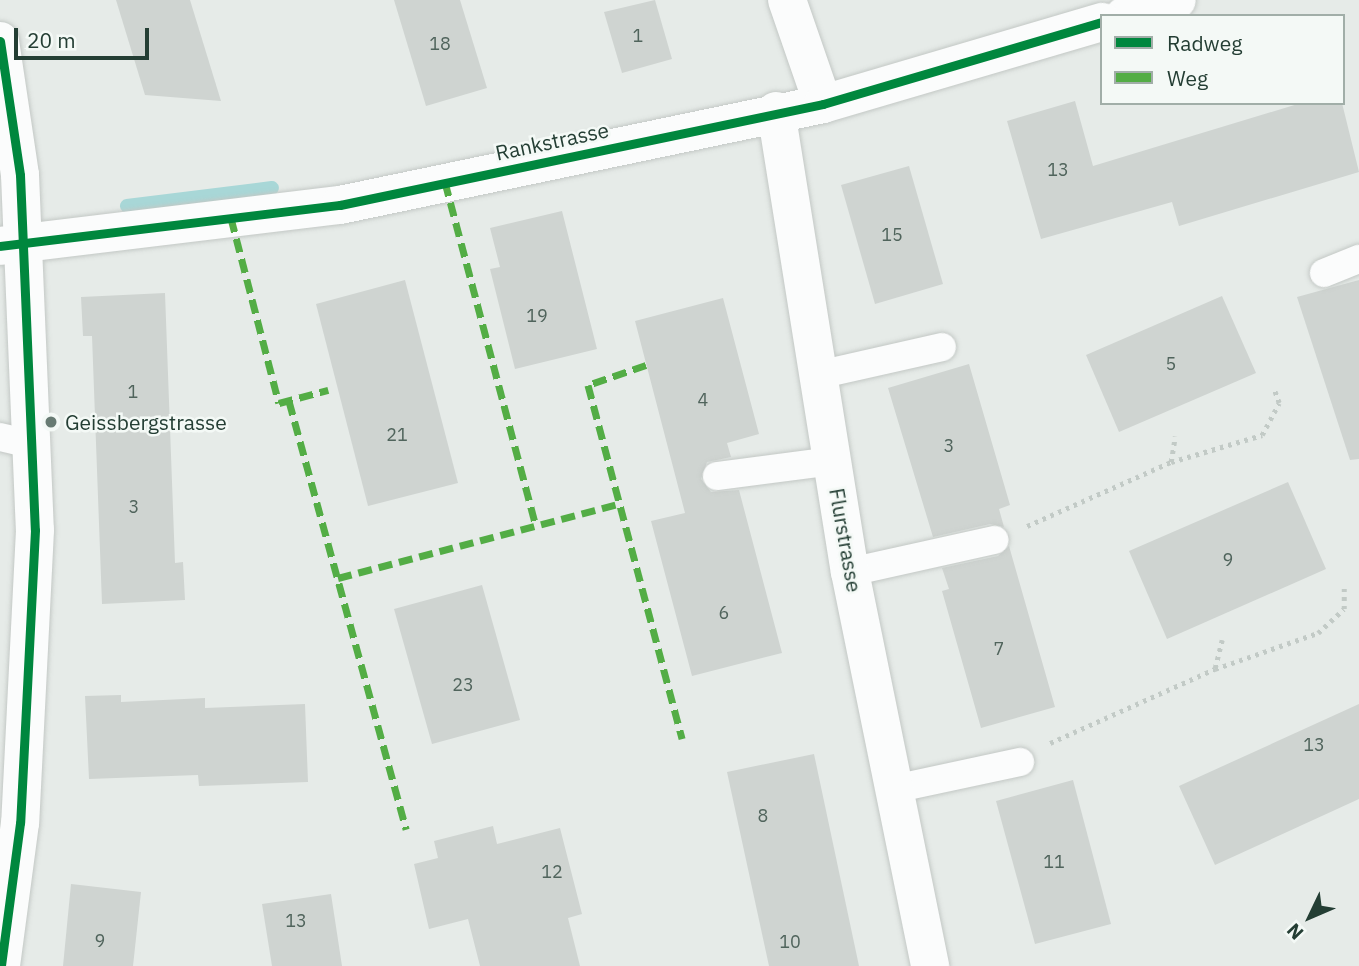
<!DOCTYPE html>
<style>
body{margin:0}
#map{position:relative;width:1359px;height:966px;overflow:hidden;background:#e6ebe8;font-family:"IBM Plex Sans",sans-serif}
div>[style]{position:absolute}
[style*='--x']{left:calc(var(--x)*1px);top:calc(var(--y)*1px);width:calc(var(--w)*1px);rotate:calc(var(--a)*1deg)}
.stream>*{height:14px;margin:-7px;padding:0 7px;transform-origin:7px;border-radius:7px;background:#a8d7d7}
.building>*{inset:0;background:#cfd4d1}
.path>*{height:4.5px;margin-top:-2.25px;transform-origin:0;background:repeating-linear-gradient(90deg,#c2cac6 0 3.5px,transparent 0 8.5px)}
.roads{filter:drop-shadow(0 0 2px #c3c8c5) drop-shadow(0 0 2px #c3c8c5)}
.lane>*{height:28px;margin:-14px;padding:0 14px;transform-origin:14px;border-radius:14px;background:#fbfcfc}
.street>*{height:38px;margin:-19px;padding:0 19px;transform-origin:19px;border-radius:19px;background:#fbfcfc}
.quiet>*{height:7px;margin-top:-3.5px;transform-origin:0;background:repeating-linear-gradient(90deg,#53ad45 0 14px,transparent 0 21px)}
.cycleway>*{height:9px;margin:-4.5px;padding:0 4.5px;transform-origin:4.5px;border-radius:4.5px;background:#00873e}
.dots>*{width:19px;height:19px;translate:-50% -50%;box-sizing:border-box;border:4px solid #f4f9f6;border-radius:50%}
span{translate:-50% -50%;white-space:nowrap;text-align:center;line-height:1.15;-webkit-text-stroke:5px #f4f9f6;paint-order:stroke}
.number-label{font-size:18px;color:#50645c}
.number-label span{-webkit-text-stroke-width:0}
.street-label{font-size:21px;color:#243e34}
.poi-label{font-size:21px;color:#243e34}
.left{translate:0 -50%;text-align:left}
.legend{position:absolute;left:1100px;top:14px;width:245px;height:91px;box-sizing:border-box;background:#f4f9f6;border:2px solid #a1aea8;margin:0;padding:9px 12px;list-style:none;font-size:21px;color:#243e34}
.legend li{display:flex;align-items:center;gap:14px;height:35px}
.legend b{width:35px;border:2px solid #a1aea8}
.north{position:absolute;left:1275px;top:882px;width:70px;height:70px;-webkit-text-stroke:5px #f4f9f6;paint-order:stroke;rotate:226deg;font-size:19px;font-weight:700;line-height:28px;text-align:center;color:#243e34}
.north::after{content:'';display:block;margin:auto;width:24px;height:32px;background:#243e34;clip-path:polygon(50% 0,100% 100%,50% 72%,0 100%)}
.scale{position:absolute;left:14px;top:28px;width:135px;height:32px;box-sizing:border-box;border:4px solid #243e34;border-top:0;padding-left:9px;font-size:21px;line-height:24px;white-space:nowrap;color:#243e34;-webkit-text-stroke:5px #f4f9f6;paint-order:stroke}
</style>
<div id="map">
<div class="stream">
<i style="--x:127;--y:206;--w:146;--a:-7.1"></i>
</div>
<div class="building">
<i style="clip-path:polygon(116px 0,190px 0,221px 101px,145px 95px)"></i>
<i style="clip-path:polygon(394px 0,460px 0,487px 88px,426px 106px)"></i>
<i style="clip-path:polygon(655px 0,672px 59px,622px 73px,604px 12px)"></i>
<i style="clip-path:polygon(1075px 101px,1093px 166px,1301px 103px,1342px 103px,1359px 172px,1179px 226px,1172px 202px,1041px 239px,1007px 121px)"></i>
<i style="clip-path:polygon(909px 166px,943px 284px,875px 304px,841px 185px)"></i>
<i style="clip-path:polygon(562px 211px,597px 349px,515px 369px,490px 269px,500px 267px,490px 228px)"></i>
<i style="clip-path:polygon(405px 280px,458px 483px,368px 506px,316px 304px)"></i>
<i style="clip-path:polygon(1359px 280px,1359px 459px,1350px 460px,1297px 297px)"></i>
<i style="clip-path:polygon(165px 293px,175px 563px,183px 562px,185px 600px,102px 604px,92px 336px,83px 336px,81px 297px)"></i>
<i style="clip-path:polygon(1222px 296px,1256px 373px,1119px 432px,1086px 355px)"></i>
<i style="clip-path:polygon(723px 298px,759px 434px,727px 443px,731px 457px,707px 462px,701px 479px,711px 492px,739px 490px,782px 653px,692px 676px,651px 521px,685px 513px,635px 321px)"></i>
<i style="clip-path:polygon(969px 364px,1010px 505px,999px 509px,1004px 527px,990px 524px,933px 537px,888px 388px)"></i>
<i style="clip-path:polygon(1288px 482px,1326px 569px,1167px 639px,1129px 551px)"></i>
<i style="clip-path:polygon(1009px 546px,1055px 707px,981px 728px,942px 591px,949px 589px,942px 568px,998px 556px)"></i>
<i style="clip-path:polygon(482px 585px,520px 720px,432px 744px,394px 609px)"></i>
<i style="clip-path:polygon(121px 695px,121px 702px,205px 698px,205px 708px,305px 704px,308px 782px,199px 786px,198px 775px,89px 779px,85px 696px)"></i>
<i style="clip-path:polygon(1359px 704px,1359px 799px,1215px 865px,1179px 786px)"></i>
<i style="clip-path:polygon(814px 754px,859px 966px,769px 966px,727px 772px)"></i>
<i style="clip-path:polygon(1073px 780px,1111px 924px,1035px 944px,996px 801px)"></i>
<i style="clip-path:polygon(493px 826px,497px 844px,560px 828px,582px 914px,568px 918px,580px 966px,480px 966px,468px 919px,429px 929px,414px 864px,438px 858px,434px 841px)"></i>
<i style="clip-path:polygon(71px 884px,141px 892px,133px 966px,63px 966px)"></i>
<i style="clip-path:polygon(331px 894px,342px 966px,272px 966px,262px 904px)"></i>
</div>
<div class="path">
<i style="--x:1171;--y:462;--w:26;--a:-81"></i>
<i style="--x:1027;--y:526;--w:158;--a:-24"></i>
<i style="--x:1171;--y:462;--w:95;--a:-16.5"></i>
<i style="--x:1262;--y:435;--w:36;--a:-62"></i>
<i style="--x:1279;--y:403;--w:15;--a:-110"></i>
<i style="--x:1215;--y:668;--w:29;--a:-76"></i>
<i style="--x:1050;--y:743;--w:181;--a:-24.2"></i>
<i style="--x:1215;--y:669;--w:109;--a:-19.3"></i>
<i style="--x:1318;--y:633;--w:35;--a:-43"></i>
<i style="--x:1344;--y:609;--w:23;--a:-90"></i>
</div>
<div class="roads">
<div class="lane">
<i style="--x:1324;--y:273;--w:38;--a:-22"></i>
<i style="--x:818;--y:375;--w:127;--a:-12.7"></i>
<i style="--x:0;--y:437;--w:31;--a:13"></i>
<i style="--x:717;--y:476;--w:116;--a:-7.4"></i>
<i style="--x:850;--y:572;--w:148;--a:-12.5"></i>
<i style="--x:894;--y:789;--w:129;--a:-12.1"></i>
</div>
<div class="street">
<i style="--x:787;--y:0;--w:110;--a:70.9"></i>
<i style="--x:1124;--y:16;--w:55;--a:-16.8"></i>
<i style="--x:0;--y:41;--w:135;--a:81.5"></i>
<i style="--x:20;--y:175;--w:355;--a:87.6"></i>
<i style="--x:35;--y:530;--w:293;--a:92.9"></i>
<i style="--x:20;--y:823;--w:144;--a:97.6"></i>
<i style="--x:776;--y:111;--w:467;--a:80.9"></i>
<i style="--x:850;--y:572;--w:402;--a:78.5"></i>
<i style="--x:0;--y:246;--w:342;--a:-6.9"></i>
<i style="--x:340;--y:205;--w:493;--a:-11.8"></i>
<i style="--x:823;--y:104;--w:291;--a:-16.4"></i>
</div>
</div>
<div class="quiet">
<i style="--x:445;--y:182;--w:356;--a:75.2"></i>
<i style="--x:231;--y:218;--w:191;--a:75.5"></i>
<i style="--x:279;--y:403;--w:51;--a:-14.9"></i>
<i style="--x:646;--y:365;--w:61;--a:161"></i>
<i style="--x:588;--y:385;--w:366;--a:75.1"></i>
<i style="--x:289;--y:401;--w:444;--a:74.7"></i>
<i style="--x:338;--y:578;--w:291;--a:-14.8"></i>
</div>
<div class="cycleway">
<i style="--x:0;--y:41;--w:135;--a:81.5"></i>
<i style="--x:20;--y:175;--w:355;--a:87.6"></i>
<i style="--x:35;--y:530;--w:293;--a:92.9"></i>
<i style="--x:20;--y:823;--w:144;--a:97.6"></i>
<i style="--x:0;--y:246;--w:342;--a:-6.9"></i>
<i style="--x:340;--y:205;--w:493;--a:-11.8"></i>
<i style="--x:823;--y:104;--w:291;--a:-16.4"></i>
</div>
<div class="dots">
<i style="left:51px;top:422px;background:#687b73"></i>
</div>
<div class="number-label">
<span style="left:638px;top:36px">1</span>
<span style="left:440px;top:44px">18</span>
<span style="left:1058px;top:170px">13</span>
<span style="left:892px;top:235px">15</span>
<span style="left:537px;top:316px">19</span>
<span style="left:1171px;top:364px">5</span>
<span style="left:133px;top:392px">1</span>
<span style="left:703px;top:400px">4</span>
<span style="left:397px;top:435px">21</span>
<span style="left:949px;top:446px">3</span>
<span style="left:134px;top:507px">3</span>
<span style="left:1228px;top:560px">9</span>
<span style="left:724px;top:613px">6</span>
<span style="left:999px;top:649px">7</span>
<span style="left:463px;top:685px">23</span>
<span style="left:1314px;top:745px">13</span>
<span style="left:763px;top:816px">8</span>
<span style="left:1054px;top:862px">11</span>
<span style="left:552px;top:872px">12</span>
<span style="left:296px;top:921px">13</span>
<span style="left:100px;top:941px">9</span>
<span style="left:790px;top:942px">10</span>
</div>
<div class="street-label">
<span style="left:552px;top:141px;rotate:-12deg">Rankstrasse</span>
<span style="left:846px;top:540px;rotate:80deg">Flurstrasse</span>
</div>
<div class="poi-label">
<span class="left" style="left:65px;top:422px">Geissbergstrasse</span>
</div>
<ul class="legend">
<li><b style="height:9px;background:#00873e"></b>Radweg</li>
<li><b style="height:9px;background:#53ad45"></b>Weg</li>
</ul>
<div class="north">N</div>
<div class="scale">20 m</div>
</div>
